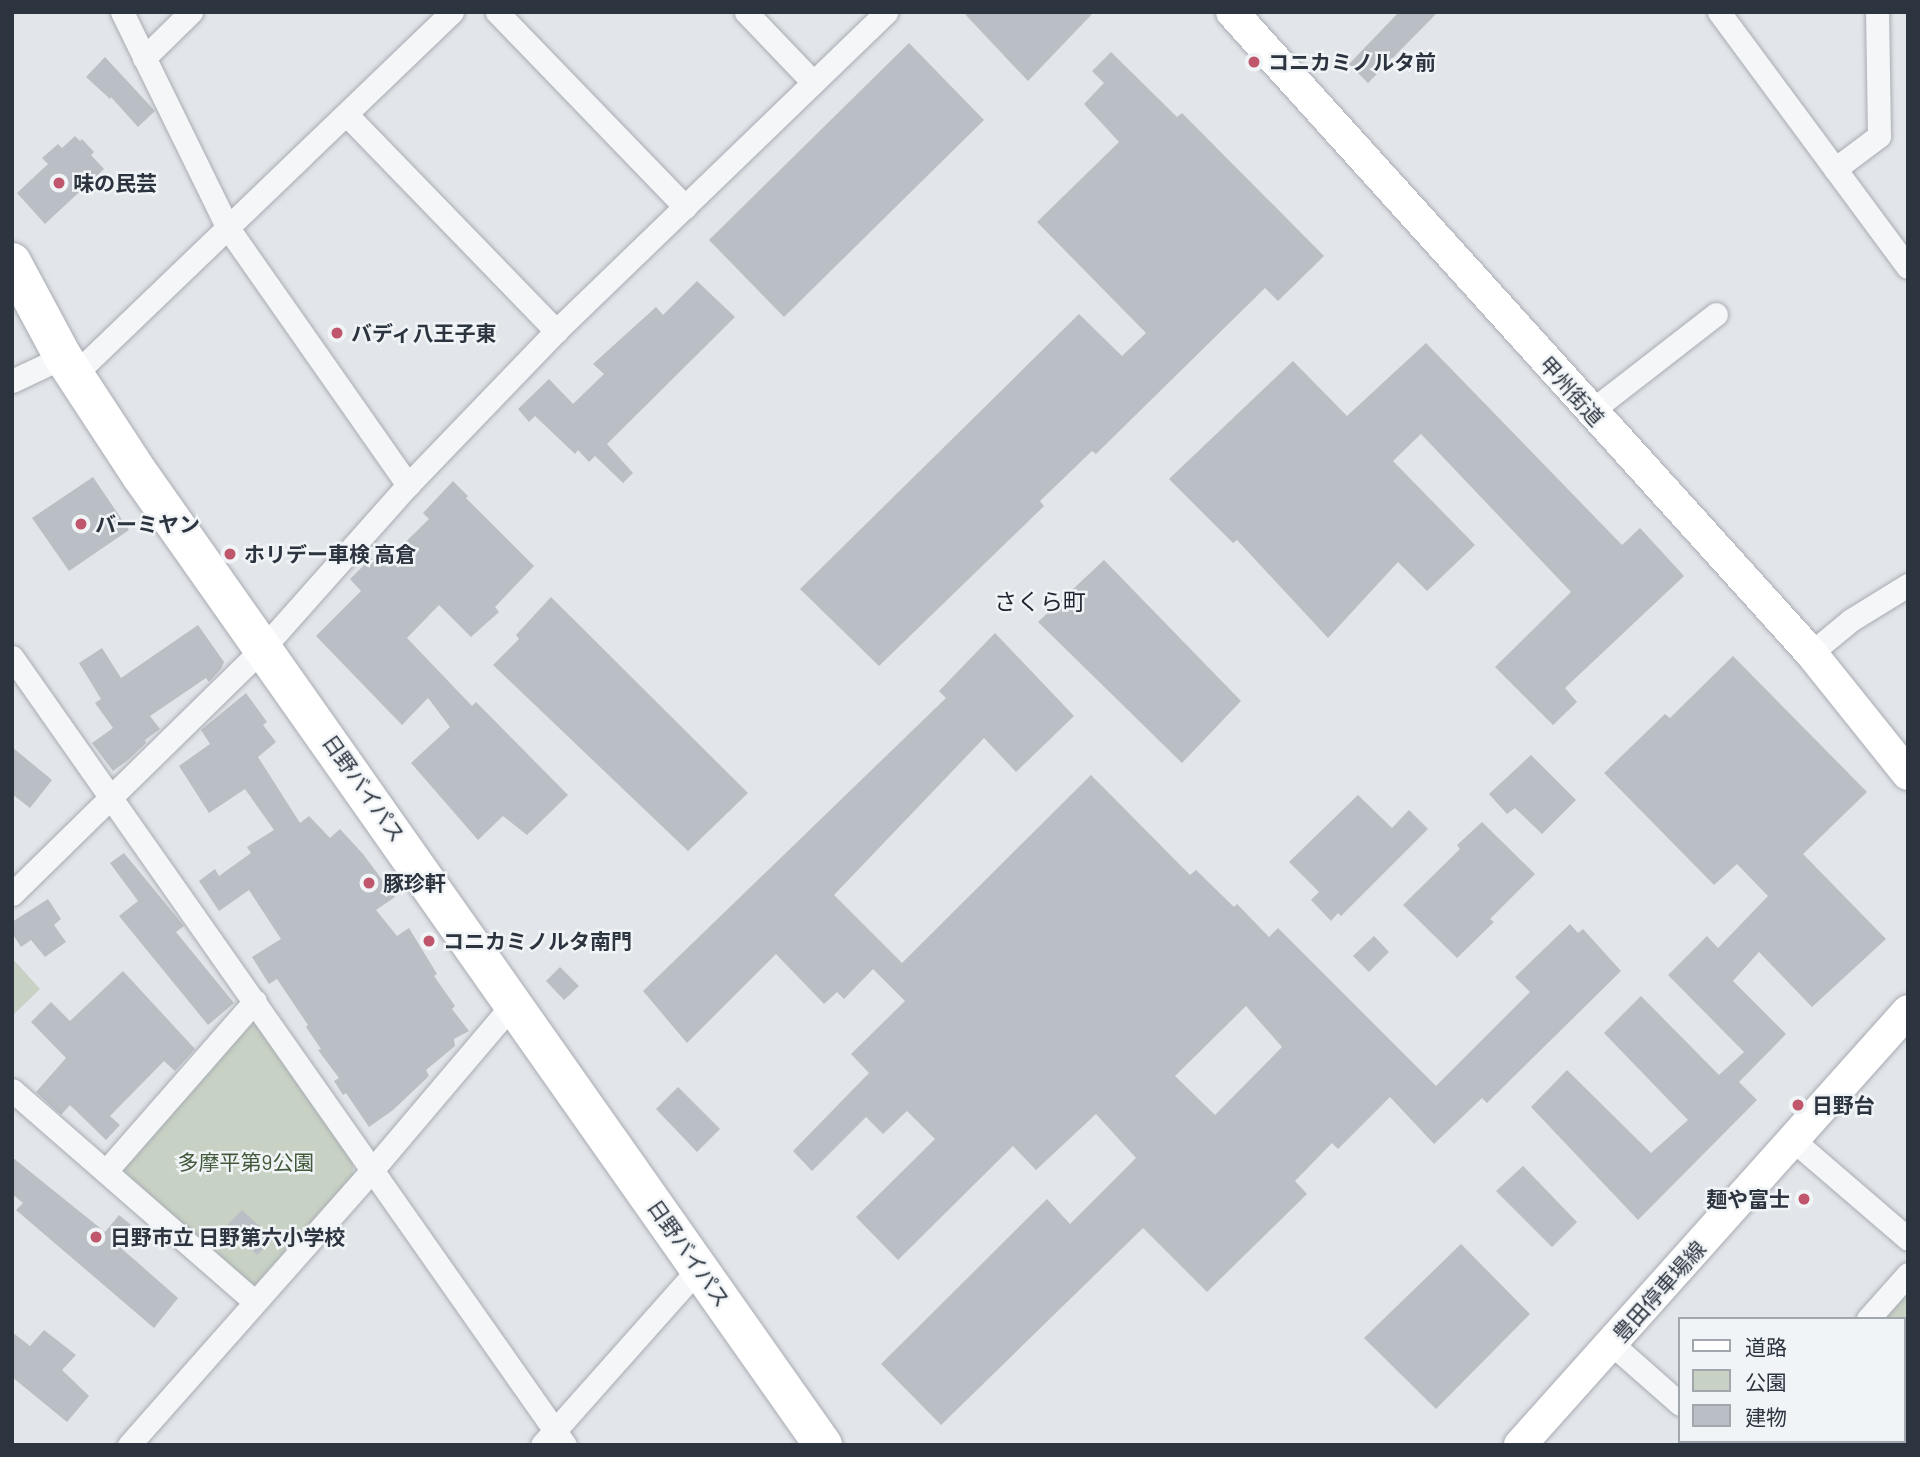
<!DOCTYPE html>
<meta charset="utf-8">
<style>
body{margin:0}
#map{position:relative;width:1920px;height:1457px;overflow:hidden;background:#e2e5e9;font-family:Barlow,"Noto Sans JP",sans-serif}
div>[style]{position:absolute}
[style*='--x']{left:calc(var(--x)*1px);top:calc(var(--y)*1px);width:calc(var(--w)*1px);rotate:calc(var(--a)*1deg)}
.green>*{inset:0;background:#c8d2c4}
.building>*{inset:0;background:#babfc5}
.roads{filter:drop-shadow(0 0 2px #a8acb3) drop-shadow(0 0 2px #a8acb3)}
.street>*{height:23px;margin:-11.5px;padding:0 11.5px;transform-origin:11.5px;border-radius:11.5px;background:#f4f6f8}
.secondary>*{height:32px;margin:-16px;padding:0 16px;transform-origin:16px;border-radius:16px;background:#fff}
.highway>*{height:38px;margin:-19px;padding:0 19px;transform-origin:19px;border-radius:19px;background:#fff}
.dots>*{width:19px;height:19px;translate:-50% -50%;box-sizing:border-box;border:4px solid #f1f4f6;border-radius:50%}
span{translate:-50% -50%;white-space:nowrap;text-align:center;line-height:1.15;-webkit-text-stroke:5px #f1f4f6;paint-order:stroke}
.poi-label{font-size:21px;color:#2c343f;font-weight:700}
.left{translate:0 -50%;text-align:left}
.right{translate:-100% -50%;text-align:right}
.street-label{font-size:21px;color:#2c343f}
.park-label{font-size:21px;color:#42593b}
.neighbourhood-label{font-size:23px;color:#1e2530}
.frame{position:absolute;inset:0;border:14px solid #2c343f;pointer-events:none}
.legend{position:absolute;left:1678px;top:1317px;width:228px;height:126px;box-sizing:border-box;background:#f1f4f6;border:2px solid #a2a7ad;margin:0;padding:9px 12px;list-style:none;font-size:21px;color:#2c343f}
.legend li{display:flex;align-items:center;gap:14px;height:35px}
.legend b{width:35px;border:2px solid #a2a7ad}
</style>
<div id="map">
<div class="green">
<i style="clip-path:polygon(12px 958px,40px 989px,12px 1016px)"></i>
<i style="clip-path:polygon(250px 1025px,259px 1025px,353px 1161px,353px 1175px,255px 1285px,244px 1283px,126px 1179px,123px 1162px)"></i>
<i style="clip-path:polygon(1908px 1274px,1908px 1445px,1754px 1445px,1757px 1441px,1904px 1441px,1904px 1319px,1868px 1319px)"></i>
</div>
<div class="building">
<i style="clip-path:polygon(963px 12px,1094px 12px,1028px 81px)"></i>
<i style="clip-path:polygon(1399px 12px,1438px 12px,1368px 83px,1349px 64px)"></i>
<i style="clip-path:polygon(909px 43px,984px 120px,784px 317px,709px 240px)"></i>
<i style="clip-path:polygon(1111px 52px,1177px 117px,1182px 113px,1324px 256px,1278px 301px,1265px 288px,1096px 454px,1092px 451px,1040px 501px,1044px 506px,879px 666px,800px 589px,1079px 314px,1122px 356px,1146px 333px,1037px 222px,1119px 142px,1084px 104px,1104px 83px,1092px 71px)"></i>
<i style="clip-path:polygon(105px 57px,155px 111px,138px 127px,111px 97px,110px 99px,86px 77px)"></i>
<i style="clip-path:polygon(75px 136px,80px 141px,82px 139px,94px 152px,91px 155px,104px 169px,45px 224px,17px 193px,48px 164px,42px 158px,58px 144px,62px 148px)"></i>
<i style="clip-path:polygon(697px 281px,735px 317px,607px 444px,633px 473px,623px 483px,595px 456px,589px 462px,578px 450px,575px 454px,535px 416px,529px 422px,518px 409px,549px 379px,573px 404px,604px 374px,593px 364px,656px 307px,663px 315px)"></i>
<i style="clip-path:polygon(1426px 343px,1622px 545px,1640px 528px,1684px 576px,1565px 688px,1577px 702px,1553px 725px,1495px 667px,1571px 592px,1421px 434px,1393px 461px,1475px 545px,1427px 591px,1398px 562px,1328px 638px,1237px 540px,1233px 543px,1169px 479px,1293px 361px,1347px 416px)"></i>
<i style="clip-path:polygon(93px 477px,129px 530px,69px 571px,32px 518px)"></i>
<i style="clip-path:polygon(453px 481px,468px 496px,466px 498px,534px 566px,495px 607px,499px 612px,471px 637px,439px 605px,407px 638px,472px 706px,476px 702px,568px 795px,527px 835px,503px 816px,478px 840px,411px 763px,450px 727px,428px 698px,402px 725px,316px 636px,361px 591px,350px 579px,371px 558px,380px 567px,429px 519px,423px 513px)"></i>
<i style="clip-path:polygon(1104px 560px,1241px 701px,1182px 763px,1038px 622px)"></i>
<i style="clip-path:polygon(551px 597px,748px 793px,688px 851px,493px 665px,519px 639px,516px 635px)"></i>
<i style="clip-path:polygon(198px 625px,224px 662px,221px 669px,209px 682px,206px 678px,150px 716px,160px 729px,145px 740px,146px 743px,128px 760px,113px 771px,92px 743px,113px 728px,95px 703px,101px 699px,79px 663px,102px 648px,121px 678px)"></i>
<i style="clip-path:polygon(evenodd,995px 633px,1074px 716px,1016px 772px,984px 738px,834px 895px,902px 963px,1091px 775px,1190px 875px,1196px 870px,1234px 907px,1237px 904px,1269px 937px,1278px 928px,1436px 1086px,1530px 992px,1515px 977px,1570px 924px,1578px 933px,1583px 929px,1621px 971px,1487px 1103px,1482px 1098px,1434px 1144px,1390px 1097px,1338px 1149px,1332px 1143px,1295px 1181px,1307px 1194px,1207px 1292px,1143px 1228px,941px 1425px,881px 1364px,1047px 1199px,1070px 1224px,1136px 1158px,1096px 1114px,1036px 1170px,1013px 1146px,898px 1260px,856px 1217px,935px 1139px,907px 1111px,883px 1134px,866px 1117px,812px 1171px,793px 1151px,869px 1073px,851px 1054px,905px 1001px,873px 969px,844px 999px,837px 992px,824px 1004px,776px 954px,687px 1043px,643px 991px,946px 698px,939px 691px,995px 633px,1246px 1006px,1282px 1047px,1215px 1115px,1175px 1076px,1246px 1006px)"></i>
<i style="clip-path:polygon(1733px 656px,1867px 792px,1803px 854px,1886px 939px,1812px 1007px,1759px 952px,1733px 981px,1786px 1034px,1739px 1082px,1757px 1100px,1638px 1220px,1531px 1107px,1567px 1070px,1651px 1153px,1688px 1120px,1604px 1033px,1641px 996px,1719px 1075px,1744px 1052px,1668px 975px,1707px 936px,1718px 948px,1768px 896px,1737px 864px,1714px 885px,1604px 773px,1665px 714px,1670px 718px)"></i>
<i style="clip-path:polygon(246px 693px,267px 722px,263px 725px,276px 742px,258px 757px,300px 823px,309px 816px,330px 838px,340px 829px,363px 854px,395px 897px,376px 910px,397px 936px,409px 928px,437px 974px,434px 976px,455px 1006px,452px 1009px,469px 1031px,454px 1039px,455px 1046px,426px 1070px,429px 1076px,393px 1110px,369px 1127px,346px 1093px,343px 1095px,334px 1081px,339px 1078px,318px 1050px,321px 1049px,306px 1027px,308px 1025px,277px 979px,269px 984px,252px 957px,281px 939px,249px 890px,219px 911px,199px 881px,215px 869px,219px 876px,251px 853px,247px 847px,274px 830px,245px 789px,209px 813px,179px 766px,210px 744px,201px 730px)"></i>
<i style="clip-path:polygon(12px 747px,52px 780px,30px 808px,12px 794px)"></i>
<i style="clip-path:polygon(1531px 755px,1576px 800px,1542px 834px,1515px 808px,1507px 814px,1489px 794px)"></i>
<i style="clip-path:polygon(1358px 795px,1392px 828px,1409px 810px,1428px 829px,1341px 916px,1338px 913px,1331px 921px,1311px 900px,1319px 892px,1289px 862px)"></i>
<i style="clip-path:polygon(1482px 822px,1535px 874px,1490px 919px,1494px 922px,1457px 958px,1403px 905px,1460px 849px,1457px 845px)"></i>
<i style="clip-path:polygon(124px 853px,184px 926px,176px 932px,234px 1003px,208px 1025px,119px 916px,138px 901px,110px 863px)"></i>
<i style="clip-path:polygon(48px 899px,61px 919px,54px 925px,66px 942px,45px 957px,31px 940px,21px 947px,12px 933px,12px 922px)"></i>
<i style="clip-path:polygon(1374px 936px,1389px 952px,1369px 972px,1353px 956px)"></i>
<i style="clip-path:polygon(560px 967px,579px 986px,564px 1000px,546px 981px)"></i>
<i style="clip-path:polygon(123px 971px,195px 1049px,175px 1071px,164px 1061px,110px 1116px,120px 1125px,106px 1140px,70px 1105px,61px 1115px,36px 1092px,66px 1058px,31px 1022px,51px 1002px,70px 1021px)"></i>
<i style="clip-path:polygon(678px 1087px,720px 1129px,697px 1152px,656px 1109px)"></i>
<i style="clip-path:polygon(12px 1157px,105px 1232px,119px 1215px,136px 1229px,121px 1248px,178px 1298px,154px 1328px,16px 1210px,23px 1203px,12px 1194px)"></i>
<i style="clip-path:polygon(1523px 1166px,1577px 1222px,1552px 1247px,1496px 1191px)"></i>
<i style="clip-path:polygon(242px 1210px,274px 1239px,257px 1255px,227px 1225px)"></i>
<i style="clip-path:polygon(1461px 1244px,1530px 1314px,1436px 1409px,1364px 1338px)"></i>
<i style="clip-path:polygon(44px 1330px,76px 1355px,62px 1370px,89px 1396px,67px 1422px,12px 1377px,12px 1332px,30px 1346px)"></i>
</div>
<div class="roads">
<div class="street">
<i style="--x:122;--y:12;--w:241;--a:63.9"></i>
<i style="--x:228;--y:228;--w:314;--a:55"></i>
<i style="--x:497;--y:12;--w:271;--a:46"></i>
<i style="--x:746;--y:12;--w:97;--a:46.3"></i>
<i style="--x:1719;--y:12;--w:317;--a:53.5"></i>
<i style="--x:144;--y:58;--w:66;--a:-44.4"></i>
<i style="--x:347;--y:115;--w:301;--a:45.9"></i>
<i style="--x:1835;--y:169;--w:55;--a:-36.9"></i>
<i style="--x:1879;--y:136;--w:124;--a:-90.9"></i>
<i style="--x:74;--y:375;--w:524;--a:-43.84"></i>
<i style="--x:12;--y:381;--w:56;--a:-25.2"></i>
<i style="--x:1591;--y:411;--w:158;--a:-37.8"></i>
<i style="--x:1811;--y:653;--w:52;--a:-39.5"></i>
<i style="--x:1851;--y:620;--w:67;--a:-31.6"></i>
<i style="--x:12;--y:657;--w:963;--a:54.94"></i>
<i style="--x:12;--y:894;--w:353;--a:-44.4"></i>
<i style="--x:264;--y:647;--w:217;--a:-48.4"></i>
<i style="--x:408;--y:485;--w:214;--a:-46.1"></i>
<i style="--x:556;--y:331;--w:459;--a:-44"></i>
<i style="--x:12;--y:1090;--w:322;--a:41.1"></i>
<i style="--x:1793;--y:1140;--w:152;--a:40.7"></i>
<i style="--x:106;--y:1171;--w:226;--a:-48.8"></i>
<i style="--x:1868;--y:1319;--w:60;--a:-48.4"></i>
<i style="--x:1612;--y:1344;--w:91;--a:41.4"></i>
<i style="--x:1722;--y:1441;--w:6;--a:45"></i>
<i style="--x:129;--y:1445;--w:368;--a:-48.5"></i>
<i style="--x:373;--y:1169;--w:218;--a:-49.7"></i>
<i style="--x:542;--y:1445;--w:237;--a:-48.4"></i>
<i style="--x:1754;--y:1445;--w:5;--a:-53"></i>
</div>
<div class="secondary">
<i style="--x:1232;--y:12;--w:864;--a:47.91"></i>
<i style="--x:1811;--y:653;--w:155;--a:51.3"></i>
<i style="--x:1520;--y:1445;--w:582;--a:-48.2"></i>
</div>
<div class="highway">
<i style="--x:12;--y:262;--w:108;--a:61.8"></i>
<i style="--x:63;--y:357;--w:142;--a:56.8"></i>
<i style="--x:141;--y:476;--w:1185;--a:54.86"></i>
</div>
</div>
<div class="dots">
<i style="left:1254px;top:62px;background:#bf566b"></i>
<i style="left:59px;top:183px;background:#bf566b"></i>
<i style="left:337px;top:333px;background:#bf566b"></i>
<i style="left:81px;top:524px;background:#bf566b"></i>
<i style="left:230px;top:554px;background:#bf566b"></i>
<i style="left:369px;top:883px;background:#bf566b"></i>
<i style="left:429px;top:941px;background:#bf566b"></i>
<i style="left:1798px;top:1105px;background:#bf566b"></i>
<i style="left:1804px;top:1199px;background:#bf566b"></i>
<i style="left:96px;top:1237px;background:#bf566b"></i>
</div>
<div class="poi-label">
<span class="left" style="left:1268px;top:62px">コニカミノルタ前</span>
<span class="left" style="left:73px;top:183px">味の民芸</span>
<span class="left" style="left:351px;top:333px">バディ八王子東</span>
<span class="left" style="left:95px;top:524px">バーミヤン</span>
<span class="left" style="left:244px;top:554px">ホリデー車検 高倉</span>
<span class="left" style="left:383px;top:883px">豚珍軒</span>
<span class="left" style="left:443px;top:941px">コニカミノルタ南門</span>
<span class="left" style="left:1812px;top:1105px">日野台</span>
<span class="right" style="left:1790px;top:1199px">麺や富士</span>
<span class="left" style="left:110px;top:1237px">日野市立 日野第六小学校</span>
</div>
<div class="street-label">
<span style="left:1572px;top:391px;rotate:48deg">甲州街道</span>
<span style="left:364px;top:788px;rotate:55deg">日野バイパス</span>
<span style="left:689px;top:1253px;rotate:55deg">日野バイパス</span>
<span style="left:1659px;top:1291px;rotate:-48deg">豊田停車場線</span>
</div>
<div class="park-label">
<span style="left:246px;top:1162px">多摩平第9公園</span>
</div>
<div class="neighbourhood-label">
<span style="left:1040px;top:601px">さくら町</span>
</div>
<div class="frame"></div>
<ul class="legend">
<li><b style="height:9px;background:#fff"></b>道路</li>
<li><b style="height:19px;background:#c8d2c4"></b>公園</li>
<li><b style="height:19px;background:#babfc5"></b>建物</li>
</ul>
</div>
